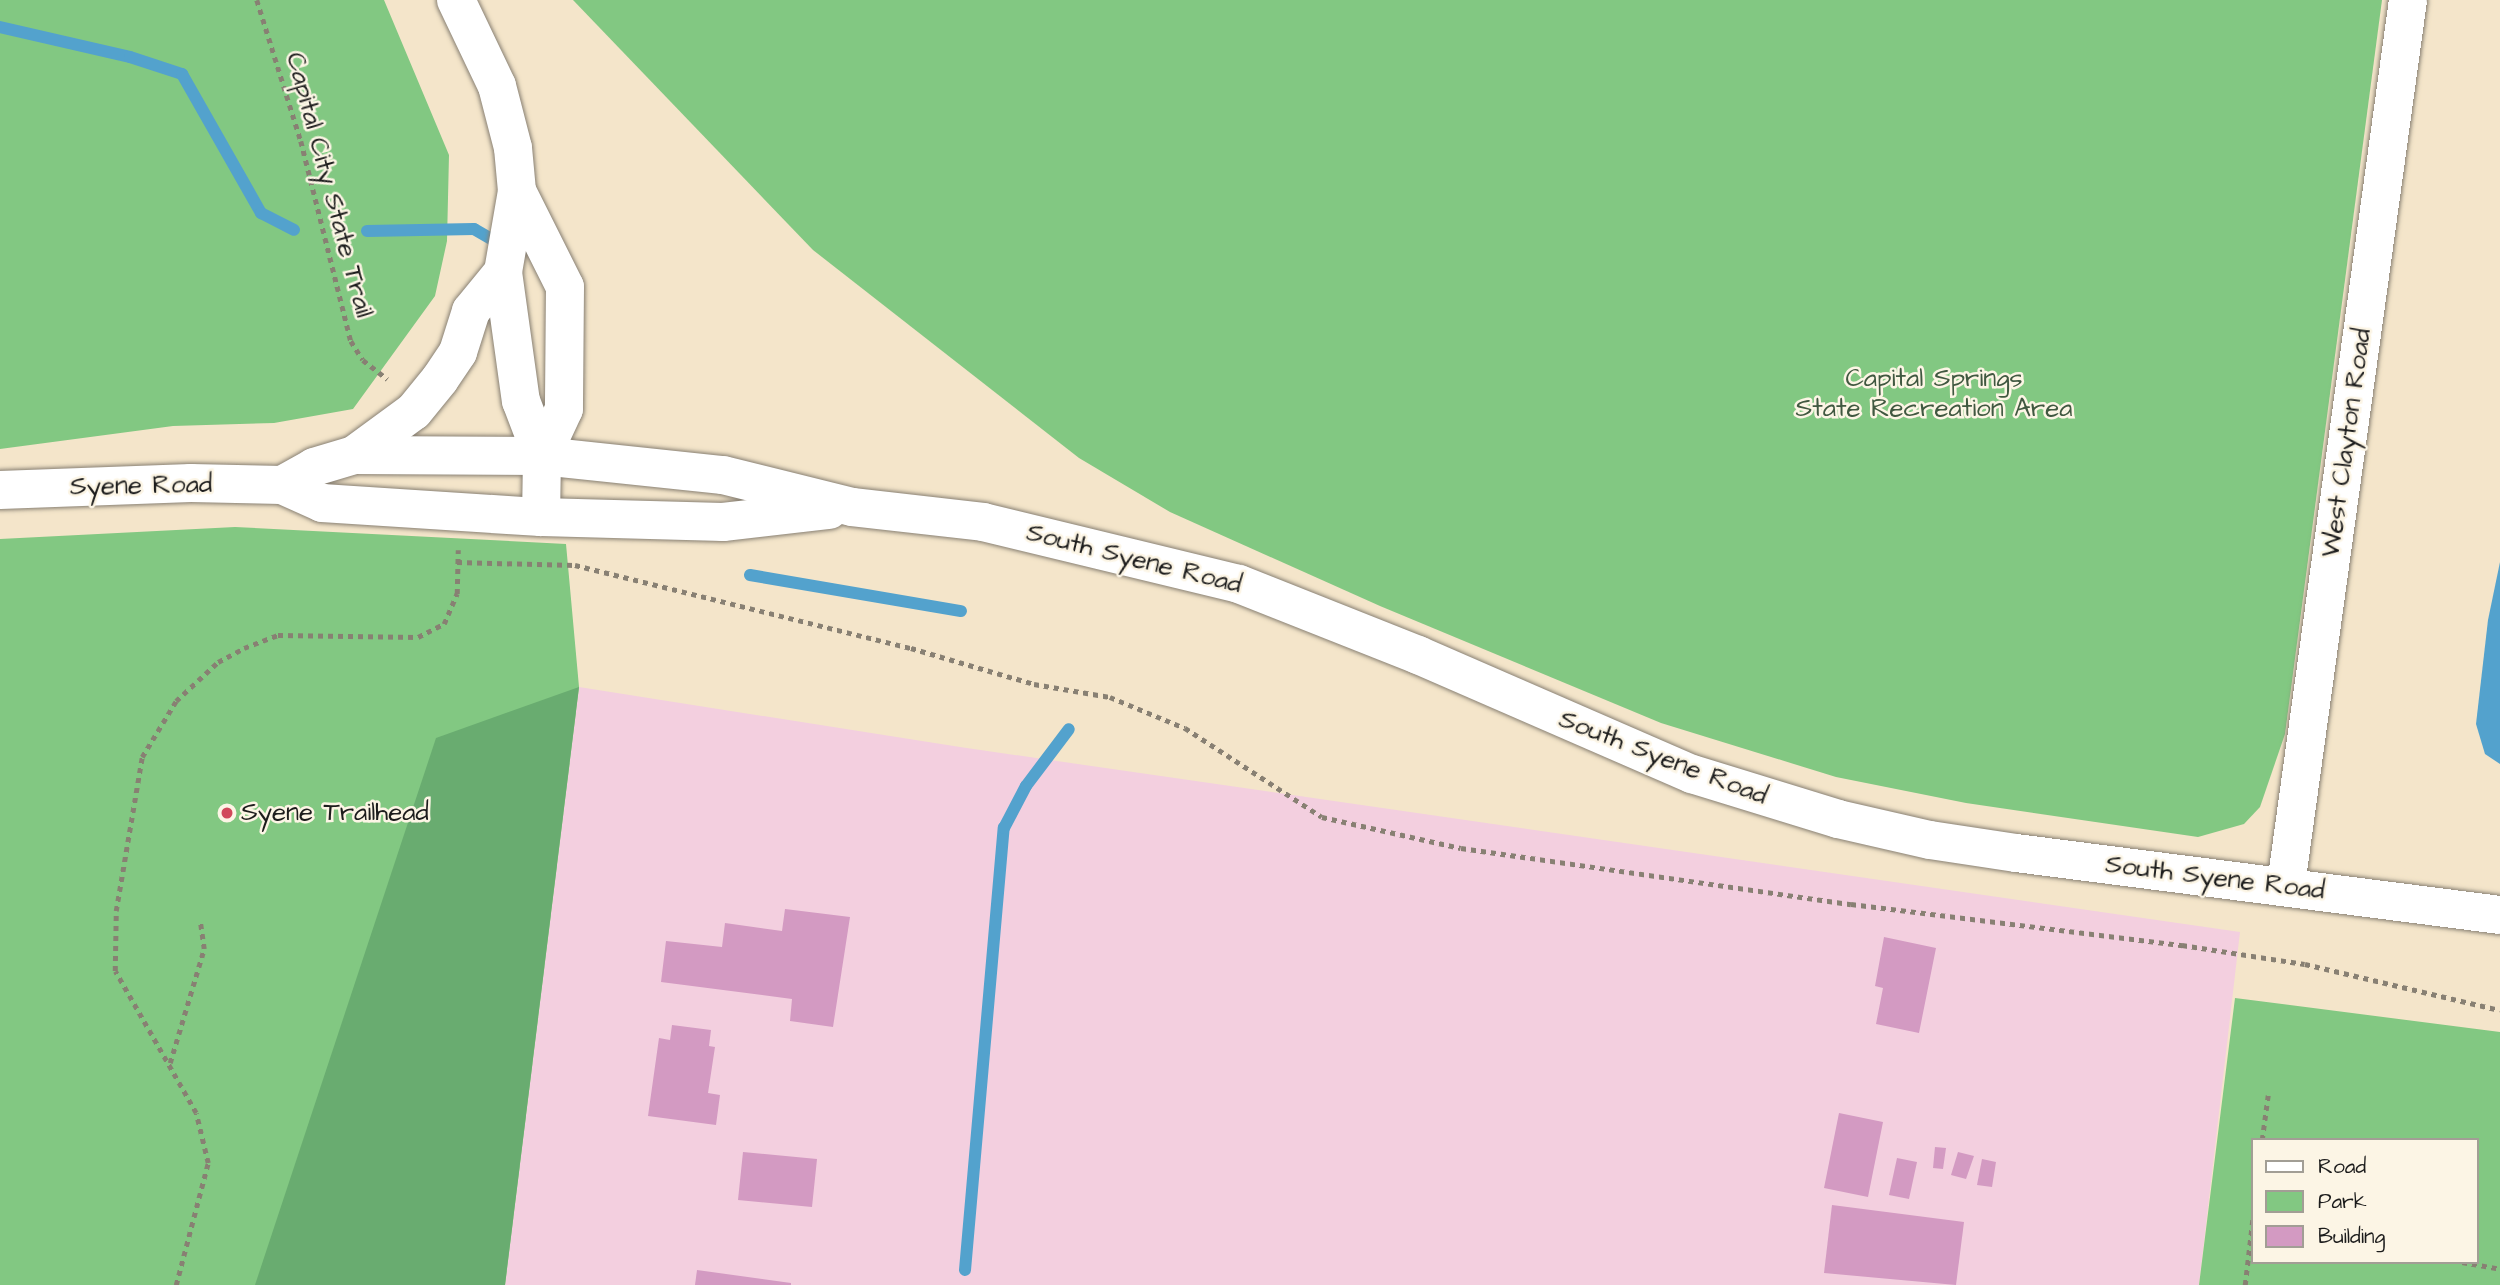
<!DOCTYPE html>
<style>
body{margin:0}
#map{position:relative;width:2500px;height:1285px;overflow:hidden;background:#f4e5ca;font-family:"Architects Daughter",sans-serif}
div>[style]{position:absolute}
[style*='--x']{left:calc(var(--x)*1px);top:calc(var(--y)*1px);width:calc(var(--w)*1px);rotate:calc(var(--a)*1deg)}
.built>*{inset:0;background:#f3cfdf}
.green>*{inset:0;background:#82c882}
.forest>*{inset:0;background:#69ac70}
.water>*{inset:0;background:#53a2cd}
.stream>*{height:12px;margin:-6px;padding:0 6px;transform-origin:6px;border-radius:6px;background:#53a2cd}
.building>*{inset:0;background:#d39ac2}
.path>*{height:4.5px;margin-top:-2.25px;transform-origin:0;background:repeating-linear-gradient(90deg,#888073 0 5px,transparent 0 10px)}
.roads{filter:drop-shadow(0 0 2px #888073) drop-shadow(0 0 2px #888073)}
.minor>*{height:38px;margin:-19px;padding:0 19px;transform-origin:19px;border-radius:19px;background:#fff}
.tertiary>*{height:38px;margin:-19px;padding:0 19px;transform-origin:19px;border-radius:19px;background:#fff}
.dots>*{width:19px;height:19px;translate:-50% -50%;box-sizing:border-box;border:4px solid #fcf5e5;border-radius:50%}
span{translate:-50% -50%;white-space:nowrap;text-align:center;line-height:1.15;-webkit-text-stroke:5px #fcf5e5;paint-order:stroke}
.street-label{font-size:26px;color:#1c1c1c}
.park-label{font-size:26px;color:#405840}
.poi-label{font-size:26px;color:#1c1c1c}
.left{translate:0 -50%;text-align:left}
.legend{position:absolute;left:2251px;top:1138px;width:228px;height:126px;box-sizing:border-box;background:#fcf5e5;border:2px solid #a29e95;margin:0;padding:9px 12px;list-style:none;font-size:21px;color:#1c1c1c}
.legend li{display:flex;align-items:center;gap:14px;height:35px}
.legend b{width:35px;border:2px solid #a29e95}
</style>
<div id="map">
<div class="built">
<i style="clip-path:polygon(579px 687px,960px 747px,2240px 932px,2199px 1285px,505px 1285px)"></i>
</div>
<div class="green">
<i style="clip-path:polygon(0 0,384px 0,449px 155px,447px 241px,435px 296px,353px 409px,274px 423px,173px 426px,0 449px)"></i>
<i style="clip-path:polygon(573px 0,2382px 0,2285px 734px,2260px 807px,2244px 824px,2198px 837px,1966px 803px,1836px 777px,1661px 723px,1380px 606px,1170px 512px,1079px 458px,813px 250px)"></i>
<i style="clip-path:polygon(235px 527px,566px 544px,579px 687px,505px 1285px,0 1285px,0 539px)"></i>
<i style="clip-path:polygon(evenodd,2235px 998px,2500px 1032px,2500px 1285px,2199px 1285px,2235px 998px,2253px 1140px,2477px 1140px,2477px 1262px,2253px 1262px,2253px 1140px)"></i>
</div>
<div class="forest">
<i style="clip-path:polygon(579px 687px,505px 1285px,255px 1285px,436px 738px)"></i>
</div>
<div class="water">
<i style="clip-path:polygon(2500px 562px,2500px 764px,2485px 754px,2476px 724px,2488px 620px)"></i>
</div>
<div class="stream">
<i style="--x:0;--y:27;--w:133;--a:13"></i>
<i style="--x:130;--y:57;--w:55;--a:18.1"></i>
<i style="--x:182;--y:74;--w:160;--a:60.4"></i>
<i style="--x:261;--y:213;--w:37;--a:27"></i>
<i style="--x:367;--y:231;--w:107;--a:-1.1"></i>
<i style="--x:474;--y:229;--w:34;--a:30"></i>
<i style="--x:750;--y:575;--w:214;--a:9.7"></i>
<i style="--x:965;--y:1270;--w:444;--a:-85"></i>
<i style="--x:1004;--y:828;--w:47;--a:-62.4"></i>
<i style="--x:1026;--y:786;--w:71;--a:-53"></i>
</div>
<div class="building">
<i style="clip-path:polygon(785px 909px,850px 917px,833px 1027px,790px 1021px,792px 999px,661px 982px,666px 941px,722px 947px,725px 923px,782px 931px)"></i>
<i style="clip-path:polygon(1884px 937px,1936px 948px,1919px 1033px,1876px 1024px,1883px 988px,1875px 986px)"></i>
<i style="clip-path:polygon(672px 1025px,711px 1030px,709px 1046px,715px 1047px,708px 1093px,720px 1095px,716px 1125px,648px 1116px,659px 1038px,670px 1040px)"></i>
<i style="clip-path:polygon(1839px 1113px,1883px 1122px,1868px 1197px,1824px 1188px)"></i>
<i style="clip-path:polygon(1935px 1147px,1946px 1148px,1943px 1169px,1933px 1168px)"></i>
<i style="clip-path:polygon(743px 1152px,817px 1159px,812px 1207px,738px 1200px)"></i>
<i style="clip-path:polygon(1958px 1152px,1974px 1156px,1966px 1179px,1951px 1175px)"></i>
<i style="clip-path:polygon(1897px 1158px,1917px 1162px,1909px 1199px,1889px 1195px)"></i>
<i style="clip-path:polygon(1982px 1159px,1996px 1162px,1992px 1187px,1977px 1185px)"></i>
<i style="clip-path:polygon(1832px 1205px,1964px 1222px,1956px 1285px,1824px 1273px)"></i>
<i style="clip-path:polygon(697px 1270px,791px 1283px,791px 1285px,695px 1285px)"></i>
</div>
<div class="path">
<i style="--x:257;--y:0;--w:148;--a:72.7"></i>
<i style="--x:301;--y:141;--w:206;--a:76"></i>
<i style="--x:351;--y:341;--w:22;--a:58"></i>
<i style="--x:363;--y:360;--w:31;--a:38"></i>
<i style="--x:457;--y:562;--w:118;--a:1.5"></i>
<i style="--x:575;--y:565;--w:346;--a:13.9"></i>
<i style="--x:911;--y:648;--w:128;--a:16.3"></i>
<i style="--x:1034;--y:684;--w:77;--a:9.7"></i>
<i style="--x:1110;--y:697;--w:81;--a:22.5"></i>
<i style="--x:1185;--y:728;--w:163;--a:33"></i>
<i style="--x:1322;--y:817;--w:142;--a:12.6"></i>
<i style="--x:1461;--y:848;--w:394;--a:8.2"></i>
<i style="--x:1851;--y:904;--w:334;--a:7.1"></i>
<i style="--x:2182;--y:945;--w:124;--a:8.8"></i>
<i style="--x:2305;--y:964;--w:200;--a:13.3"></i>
<i style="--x:170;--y:1063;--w:119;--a:-73.4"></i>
<i style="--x:204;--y:949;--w:28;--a:-98"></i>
<i style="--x:2262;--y:1140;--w:45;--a:-82.4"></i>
<i style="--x:2462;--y:1262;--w:39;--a:10"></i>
<i style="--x:176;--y:1285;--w:126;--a:-75.3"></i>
<i style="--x:208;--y:1163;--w:51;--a:-103.5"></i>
<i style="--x:196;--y:1113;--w:163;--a:-119.7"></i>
<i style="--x:115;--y:971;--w:60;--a:-89"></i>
<i style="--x:116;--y:911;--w:156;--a:-80.4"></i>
<i style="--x:142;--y:757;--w:66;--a:-58.7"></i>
<i style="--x:176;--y:701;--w:57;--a:-42.9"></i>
<i style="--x:218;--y:662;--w:30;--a:-28"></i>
<i style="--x:244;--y:648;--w:36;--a:-21"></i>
<i style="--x:278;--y:635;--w:140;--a:0.8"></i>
<i style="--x:418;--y:637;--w:29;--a:-27"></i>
<i style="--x:444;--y:624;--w:33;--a:-67"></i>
<i style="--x:457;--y:594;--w:44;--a:-88.7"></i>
<i style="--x:2245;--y:1285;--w:69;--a:-83.4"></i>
</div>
<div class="roads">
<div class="minor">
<i style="--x:2286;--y:885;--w:893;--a:-82.15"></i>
</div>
<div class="tertiary">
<i style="--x:456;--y:0;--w:95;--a:64.5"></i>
<i style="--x:497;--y:86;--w:64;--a:75.5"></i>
<i style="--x:513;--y:148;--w:43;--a:84.7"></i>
<i style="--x:517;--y:191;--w:82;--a:99.8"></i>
<i style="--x:503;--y:272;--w:130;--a:82.1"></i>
<i style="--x:521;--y:401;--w:59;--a:69.1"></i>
<i style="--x:542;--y:456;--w:61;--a:90.9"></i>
<i style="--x:517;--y:191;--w:107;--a:63.4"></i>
<i style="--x:565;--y:287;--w:122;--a:90.5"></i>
<i style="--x:564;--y:409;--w:52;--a:115.1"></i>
<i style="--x:354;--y:455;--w:74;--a:-36.3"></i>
<i style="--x:414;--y:411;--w:41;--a:-50.9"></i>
<i style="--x:440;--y:379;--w:32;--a:-56"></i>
<i style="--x:458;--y:352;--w:43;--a:-72.4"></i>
<i style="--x:471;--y:311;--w:50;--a:-50.6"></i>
<i style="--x:282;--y:485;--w:37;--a:-29"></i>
<i style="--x:314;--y:467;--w:42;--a:-16.7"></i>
<i style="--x:354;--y:455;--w:188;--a:0.3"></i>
<i style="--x:542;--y:456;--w:182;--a:6"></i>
<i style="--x:723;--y:475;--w:133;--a:13.9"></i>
<i style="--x:852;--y:507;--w:132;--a:6.5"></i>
<i style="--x:983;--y:522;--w:263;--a:13.6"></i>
<i style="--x:1239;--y:584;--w:193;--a:21.6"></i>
<i style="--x:1418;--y:655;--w:299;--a:23.5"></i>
<i style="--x:1692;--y:774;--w:153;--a:17.1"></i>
<i style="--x:1838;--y:819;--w:94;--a:12.9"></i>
<i style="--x:1930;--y:840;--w:87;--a:8.6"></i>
<i style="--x:2016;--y:853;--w:488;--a:7.3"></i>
<i style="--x:0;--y:490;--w:191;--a:-2.1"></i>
<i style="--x:191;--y:483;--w:91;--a:1.3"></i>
<i style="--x:282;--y:485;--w:44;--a:24.2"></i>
<i style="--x:322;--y:503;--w:219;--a:3.7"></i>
<i style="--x:541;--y:517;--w:182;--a:1.6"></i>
<i style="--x:723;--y:522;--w:107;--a:-6.5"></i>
</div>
</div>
<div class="dots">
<i style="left:227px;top:813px;background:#d1495b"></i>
</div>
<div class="street-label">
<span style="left:329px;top:185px;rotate:75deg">Capital City State Trail</span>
<span style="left:2347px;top:443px;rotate:-82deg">West Clayton Road</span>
<span style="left:141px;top:486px;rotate:-1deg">Syene Road</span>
<span style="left:1134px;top:559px;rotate:14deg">South Syene Road</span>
<span style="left:1663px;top:758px;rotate:21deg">South Syene Road</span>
<span style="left:2215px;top:878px;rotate:7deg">South Syene Road</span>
</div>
<div class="park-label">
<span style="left:1934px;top:394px">Capital Springs<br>State Recreation Area</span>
</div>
<div class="poi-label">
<span class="left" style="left:241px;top:813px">Syene Trailhead</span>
</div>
<ul class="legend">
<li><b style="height:9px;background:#fff"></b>Road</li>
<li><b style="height:19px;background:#82c882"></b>Park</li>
<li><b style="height:19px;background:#d39ac2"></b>Building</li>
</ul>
</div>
